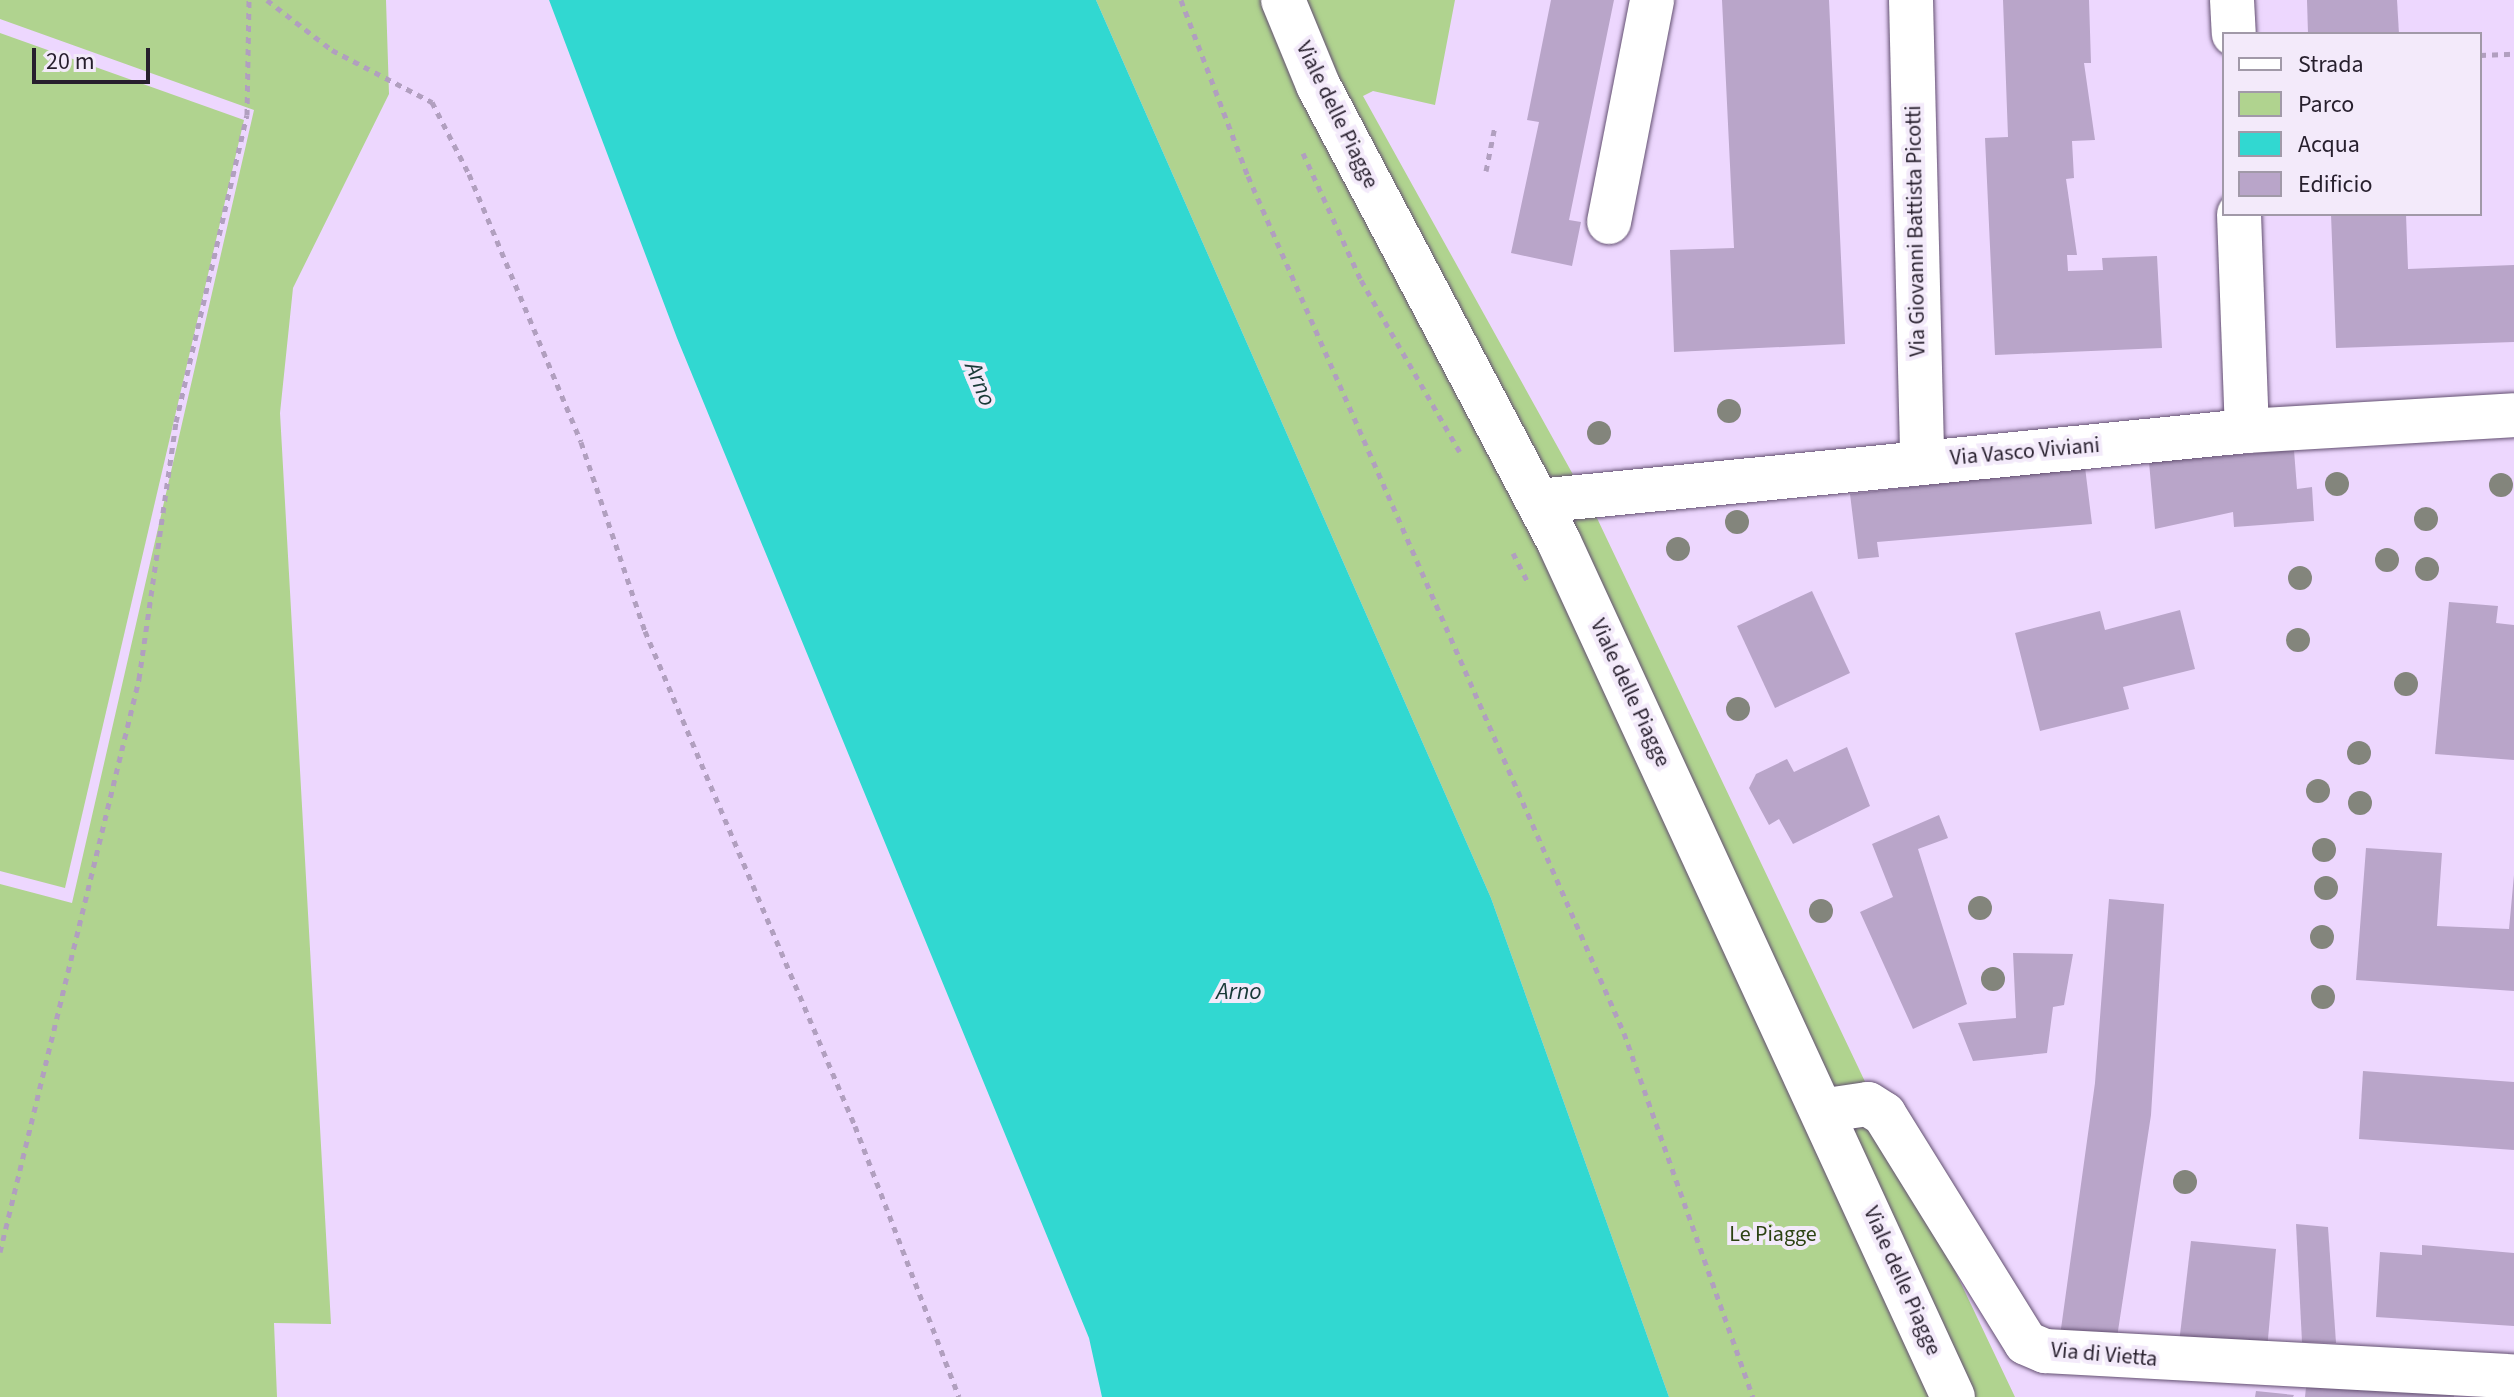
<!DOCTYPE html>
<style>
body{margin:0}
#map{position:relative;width:2514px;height:1397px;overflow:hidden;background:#edd7fe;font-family:"Source Sans 3",sans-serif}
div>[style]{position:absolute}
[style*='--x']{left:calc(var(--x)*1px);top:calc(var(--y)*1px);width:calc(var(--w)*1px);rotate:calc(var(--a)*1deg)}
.green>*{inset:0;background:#b0d38f}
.water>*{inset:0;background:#31d8d1}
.building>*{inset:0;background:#b9a5c9}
.path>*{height:5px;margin-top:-2.5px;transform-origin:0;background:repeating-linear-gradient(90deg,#b19fbf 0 6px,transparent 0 12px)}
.roads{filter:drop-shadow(0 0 2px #635071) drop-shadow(0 0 2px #635071)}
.minor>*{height:44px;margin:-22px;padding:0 22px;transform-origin:22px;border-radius:22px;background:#fff}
.trees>*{width:24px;height:24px;margin:-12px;border-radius:50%;background:#83857c}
span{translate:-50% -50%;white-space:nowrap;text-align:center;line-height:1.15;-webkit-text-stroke:8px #f3eafa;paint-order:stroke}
.street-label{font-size:22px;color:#271f2d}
.park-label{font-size:22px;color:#2c4212}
.water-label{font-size:24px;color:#183937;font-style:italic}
.legend{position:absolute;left:2222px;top:32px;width:260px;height:184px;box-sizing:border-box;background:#f3eafa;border:2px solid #a199a8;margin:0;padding:10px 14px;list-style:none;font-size:24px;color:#271f2d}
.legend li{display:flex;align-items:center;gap:16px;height:40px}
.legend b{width:40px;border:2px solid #a199a8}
.scale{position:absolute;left:32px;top:48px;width:118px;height:36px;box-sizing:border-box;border:4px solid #271f2d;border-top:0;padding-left:10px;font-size:24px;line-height:28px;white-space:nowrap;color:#271f2d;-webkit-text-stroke:6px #f3eafa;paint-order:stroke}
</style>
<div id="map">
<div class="green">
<i style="clip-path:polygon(0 0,386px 0,389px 94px,293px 288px,280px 413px,331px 1324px,274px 1323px,277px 1397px,0 1397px,0 884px,72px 903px,254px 110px,0 19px)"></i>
<i style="clip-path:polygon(1096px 0,1455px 0,1435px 105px,1373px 91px,1363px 96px,1596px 516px,2015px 1397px,1669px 1397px,1491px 898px)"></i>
<i style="clip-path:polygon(0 33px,244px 120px,65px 888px,0 871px)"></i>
</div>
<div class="water">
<i style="clip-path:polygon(549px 0,1096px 0,1491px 898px,1669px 1397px,1102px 1397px,1089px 1338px,677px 338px)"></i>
</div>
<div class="building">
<i style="clip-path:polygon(1551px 0,1614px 0,1569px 220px,1581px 222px,1572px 266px,1511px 253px,1539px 122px,1527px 120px)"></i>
<i style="clip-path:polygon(1722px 0,1829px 0,1845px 344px,1674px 352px,1670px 250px,1734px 248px)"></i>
<i style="clip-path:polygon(2003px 0,2089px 0,2091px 63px,2084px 63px,2095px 140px,2072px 141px,2074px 178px,2066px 179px,2077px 255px,2067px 255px,2068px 271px,2103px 270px,2102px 258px,2157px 256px,2162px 348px,1995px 355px,1985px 138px,2008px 137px)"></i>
<i style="clip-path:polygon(2307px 0,2397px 0,2399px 34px,2308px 34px)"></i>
<i style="clip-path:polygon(2331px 214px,2406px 214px,2408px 269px,2514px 265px,2514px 342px,2336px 348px)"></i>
<i style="clip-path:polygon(2294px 450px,2297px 489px,2312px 487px,2314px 521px,2234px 527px,2233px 512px,2155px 529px,2149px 462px)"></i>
<i style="clip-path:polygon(2085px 467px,2092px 524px,1877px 542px,1879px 557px,1858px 559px,1850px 494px)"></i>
<i style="clip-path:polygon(1812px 591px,1850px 673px,1775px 708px,1737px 626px)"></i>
<i style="clip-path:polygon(2449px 602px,2498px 606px,2496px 623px,2514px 625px,2514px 760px,2435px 754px)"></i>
<i style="clip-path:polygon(2180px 610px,2195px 669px,2123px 687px,2129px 709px,2040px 731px,2015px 633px,2100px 611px,2105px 630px)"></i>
<i style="clip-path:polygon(1847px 747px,1870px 806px,1793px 844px,1779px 819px,1769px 825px,1749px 788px,1756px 774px,1787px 759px,1794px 772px)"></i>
<i style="clip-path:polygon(1939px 815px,1948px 838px,1918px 849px,1967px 1004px,1913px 1029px,1860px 912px,1893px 897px,1872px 844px)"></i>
<i style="clip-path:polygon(2366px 848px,2442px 853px,2437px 926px,2509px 929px,2514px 875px,2514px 991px,2356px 980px)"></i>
<i style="clip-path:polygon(2109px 899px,2164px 904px,2151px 1115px,2116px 1344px,2060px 1336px,2095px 1083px)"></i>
<i style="clip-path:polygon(2013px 953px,2073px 954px,2064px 1005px,2053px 1007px,2047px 1053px,1973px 1061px,1958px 1023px,2016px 1018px)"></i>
<i style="clip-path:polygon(2363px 1071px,2514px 1082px,2514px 1150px,2359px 1139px)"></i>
<i style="clip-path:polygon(2296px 1224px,2328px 1227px,2336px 1343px,2302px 1342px)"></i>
<i style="clip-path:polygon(2191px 1241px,2276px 1249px,2267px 1350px,2179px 1343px)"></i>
<i style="clip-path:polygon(2422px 1245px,2514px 1253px,2514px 1326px,2376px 1317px,2380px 1252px,2422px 1255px)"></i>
<i style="clip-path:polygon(2307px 1378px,2454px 1384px,2454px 1397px,2305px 1397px)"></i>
<i style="clip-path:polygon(2256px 1391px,2294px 1395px,2293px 1397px,2255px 1397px)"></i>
</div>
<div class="path">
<i style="--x:267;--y:0;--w:82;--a:37.6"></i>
<i style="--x:332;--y:50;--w:113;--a:27.5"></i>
<i style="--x:432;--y:102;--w:81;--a:62.8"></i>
<i style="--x:469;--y:174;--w:290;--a:67.3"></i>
<i style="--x:581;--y:442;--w:200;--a:71.3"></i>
<i style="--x:645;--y:631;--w:538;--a:67.01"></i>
<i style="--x:855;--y:1126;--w:290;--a:69"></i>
<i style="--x:1181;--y:0;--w:188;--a:69.2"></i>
<i style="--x:1248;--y:176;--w:936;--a:66.31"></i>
<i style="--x:1624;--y:1033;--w:386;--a:70.5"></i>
<i style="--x:2480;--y:55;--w:34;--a:-2"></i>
<i style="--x:1303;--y:153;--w:140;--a:65.5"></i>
<i style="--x:1361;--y:280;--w:198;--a:60.1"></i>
<i style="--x:1486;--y:171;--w:46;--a:-78.7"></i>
<i style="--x:1513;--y:553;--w:34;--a:63"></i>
<i style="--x:0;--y:1252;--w:590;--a:-76.36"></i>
<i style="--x:139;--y:679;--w:260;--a:-81.8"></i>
<i style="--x:176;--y:422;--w:315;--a:-77"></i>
<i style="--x:247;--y:115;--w:115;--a:-89"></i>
</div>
<div class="roads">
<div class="minor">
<i style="--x:1283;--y:0;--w:92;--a:67.6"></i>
<i style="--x:1318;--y:85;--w:517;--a:62.19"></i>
<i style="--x:1559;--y:542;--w:941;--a:65.26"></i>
<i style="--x:1911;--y:0;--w:461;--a:88.6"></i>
<i style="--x:2232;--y:0;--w:34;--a:87"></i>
<i style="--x:2239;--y:214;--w:217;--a:87.9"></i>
<i style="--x:1609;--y:222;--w:226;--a:-79"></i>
<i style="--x:1538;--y:501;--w:712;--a:-5.64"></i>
<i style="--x:2247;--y:431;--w:267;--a:-3.4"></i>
<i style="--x:1827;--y:1110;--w:41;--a:-8.3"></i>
<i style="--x:1868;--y:1104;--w:19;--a:32"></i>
<i style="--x:1884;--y:1114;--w:269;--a:58.2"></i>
<i style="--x:2026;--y:1343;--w:21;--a:23"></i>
<i style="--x:2045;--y:1351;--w:470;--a:3.1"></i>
</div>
</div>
<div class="trees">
<i style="left:1729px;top:411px"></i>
<i style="left:1599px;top:433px"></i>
<i style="left:2337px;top:484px"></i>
<i style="left:2501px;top:485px"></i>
<i style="left:2426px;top:519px"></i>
<i style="left:1737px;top:522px"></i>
<i style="left:1678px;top:549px"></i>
<i style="left:2387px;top:560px"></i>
<i style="left:2427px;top:569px"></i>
<i style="left:2300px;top:578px"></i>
<i style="left:2298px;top:640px"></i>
<i style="left:2406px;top:684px"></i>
<i style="left:1738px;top:709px"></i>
<i style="left:2359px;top:753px"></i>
<i style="left:2318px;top:791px"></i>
<i style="left:2360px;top:803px"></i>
<i style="left:2324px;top:850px"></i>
<i style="left:2326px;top:888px"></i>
<i style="left:1980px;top:908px"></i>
<i style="left:1821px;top:911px"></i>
<i style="left:2322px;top:937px"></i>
<i style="left:1993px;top:979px"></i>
<i style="left:2323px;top:997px"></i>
<i style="left:2185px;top:1182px"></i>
</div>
<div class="street-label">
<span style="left:1337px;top:115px;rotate:64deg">Viale delle Piagge</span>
<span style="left:1916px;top:231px;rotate:-91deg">Via Giovanni Battista Picotti</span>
<span style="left:2025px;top:452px;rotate:-5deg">Via Vasco Viviani</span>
<span style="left:1630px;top:693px;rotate:65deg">Viale delle Piagge</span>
<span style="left:1902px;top:1281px;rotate:66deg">Viale delle Piagge</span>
<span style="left:2104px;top:1355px;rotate:5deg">Via di Vietta</span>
</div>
<div class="park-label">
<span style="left:1773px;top:1235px">Le Piagge</span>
</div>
<div class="water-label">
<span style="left:980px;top:384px;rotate:68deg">Arno</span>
<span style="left:1239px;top:992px">Arno</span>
</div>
<ul class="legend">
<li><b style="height:10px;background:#fff"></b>Strada</li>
<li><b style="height:22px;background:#b0d38f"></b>Parco</li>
<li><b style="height:22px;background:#31d8d1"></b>Acqua</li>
<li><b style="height:22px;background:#b9a5c9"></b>Edificio</li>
</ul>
<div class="scale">20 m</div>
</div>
